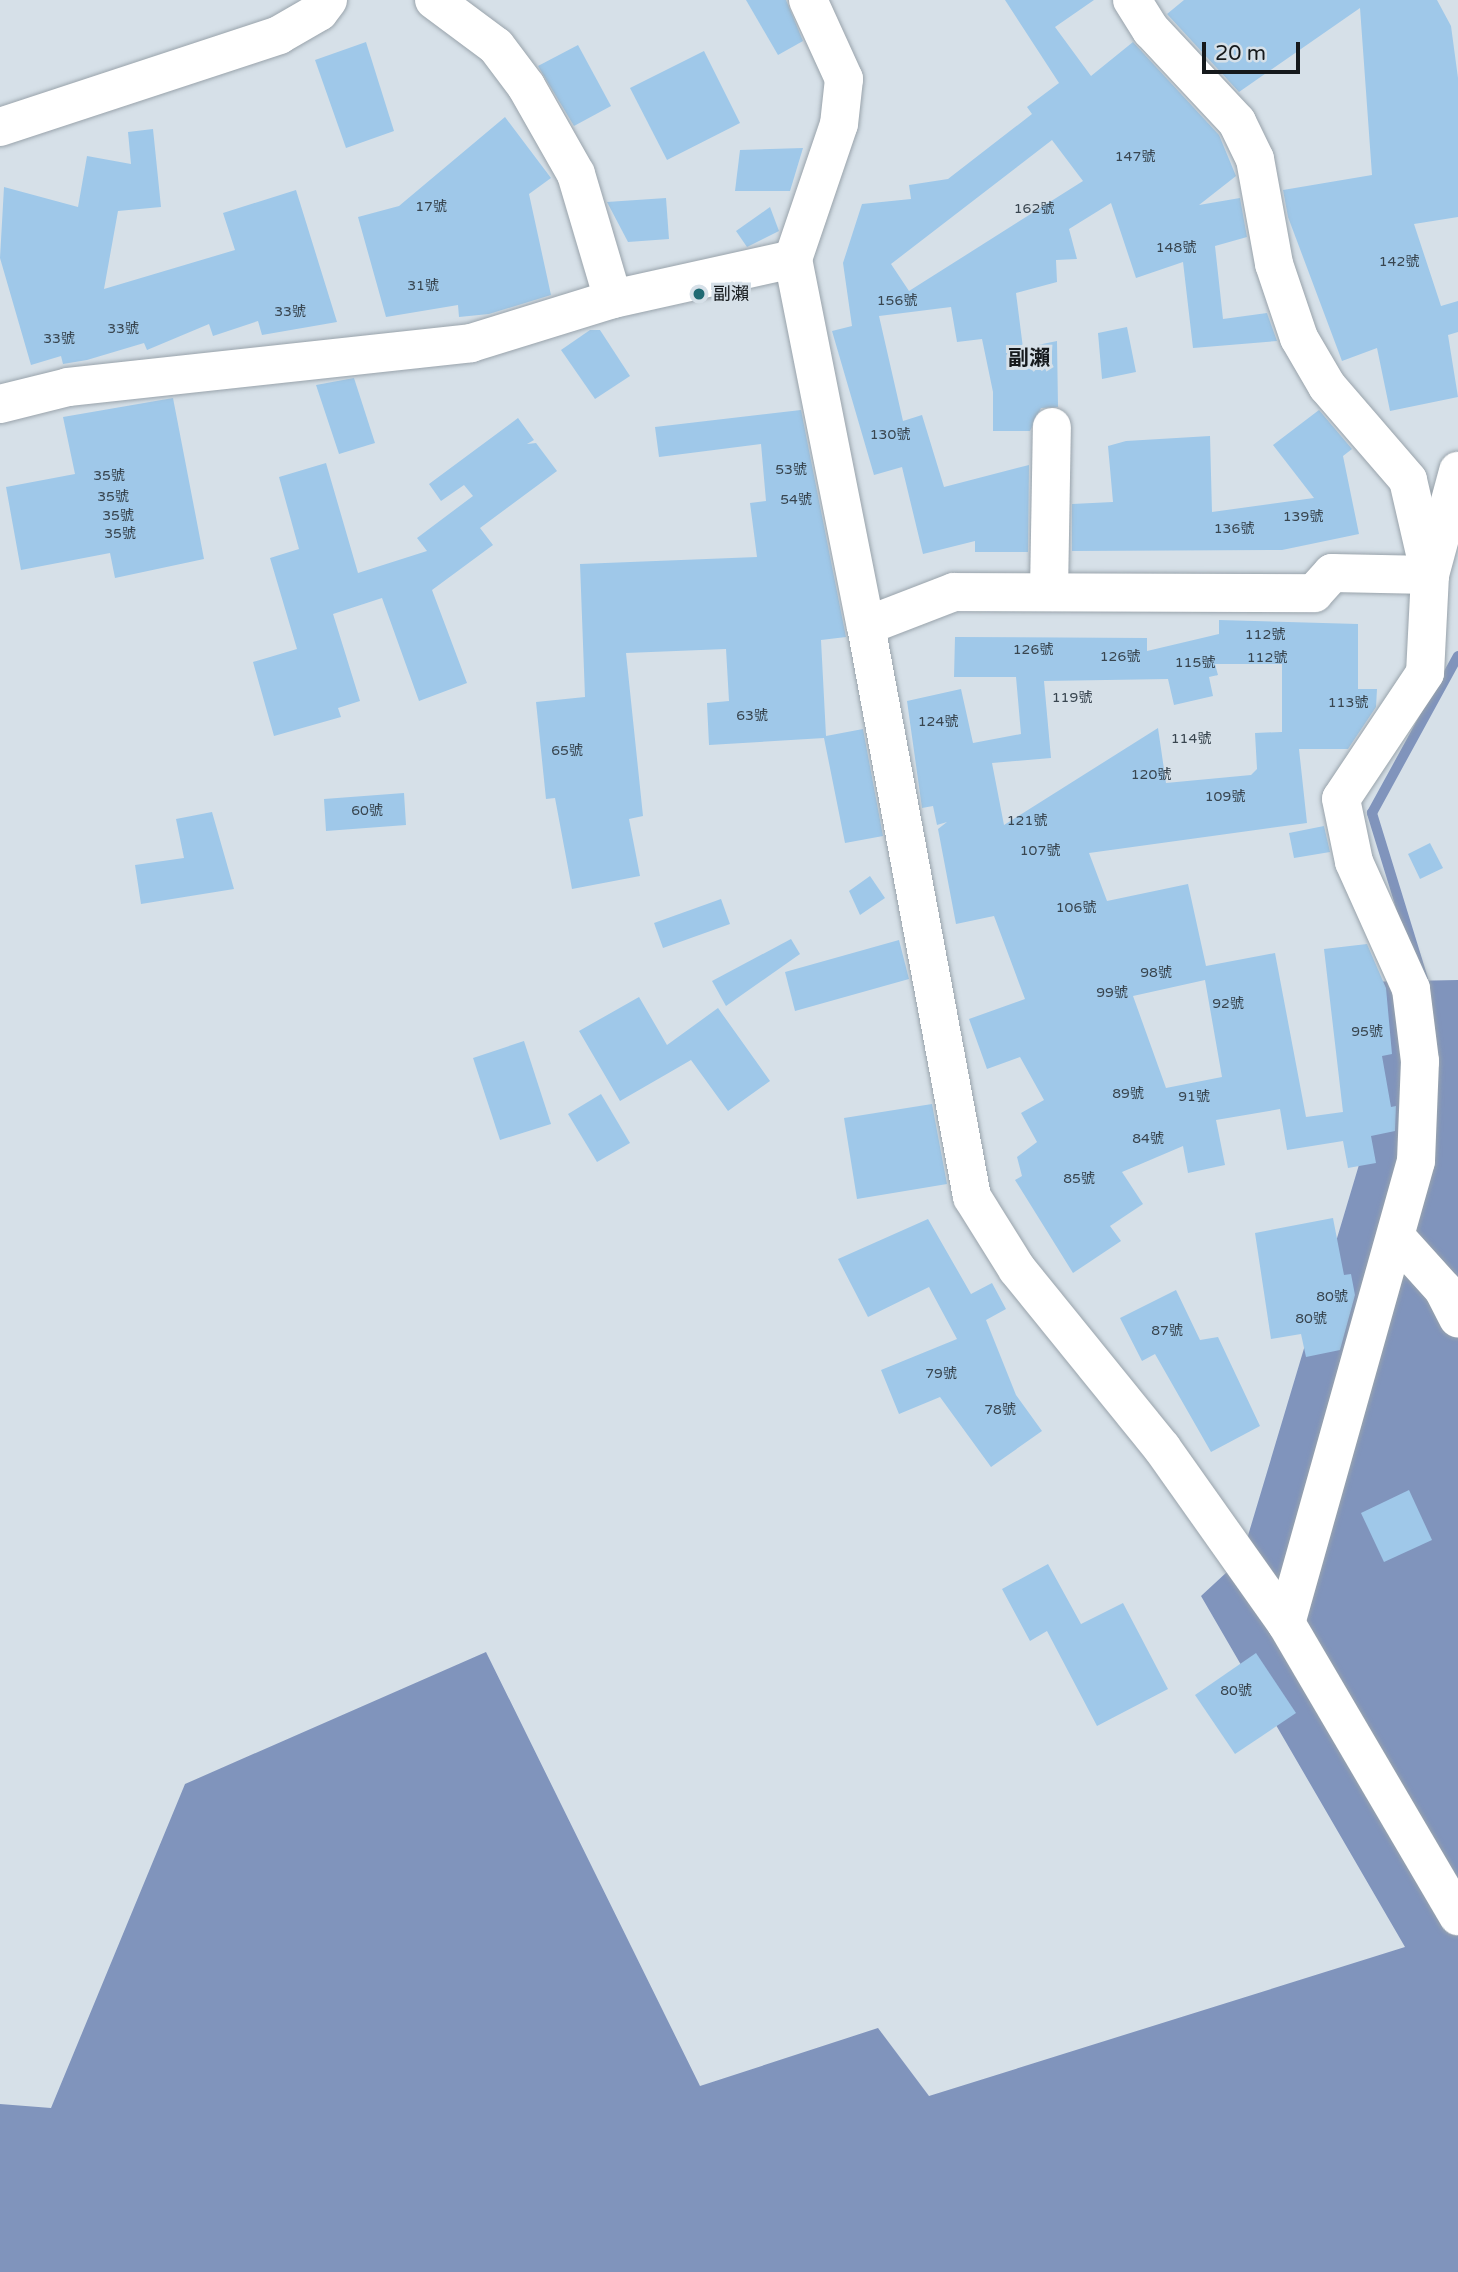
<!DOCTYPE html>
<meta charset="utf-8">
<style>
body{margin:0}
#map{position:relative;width:1458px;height:2272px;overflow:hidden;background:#d6e0e8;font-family:"Varela Round","Noto Sans TC",sans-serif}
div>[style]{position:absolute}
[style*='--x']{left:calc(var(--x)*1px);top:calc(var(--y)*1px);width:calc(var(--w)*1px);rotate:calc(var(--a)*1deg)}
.water>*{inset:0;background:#8094bc}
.stream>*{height:10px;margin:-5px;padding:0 5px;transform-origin:5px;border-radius:5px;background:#8094bc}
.building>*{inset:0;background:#9fc8e9}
.roads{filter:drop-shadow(0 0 2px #99a3ab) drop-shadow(0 0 2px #99a3ab)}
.minor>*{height:38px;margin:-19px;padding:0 19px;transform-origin:19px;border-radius:19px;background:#fff}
.dots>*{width:19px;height:19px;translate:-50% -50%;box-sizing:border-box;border:4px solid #d6e0e8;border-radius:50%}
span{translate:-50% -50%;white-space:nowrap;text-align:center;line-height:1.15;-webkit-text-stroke:6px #d6e0e8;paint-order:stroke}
.number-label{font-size:14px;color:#38454f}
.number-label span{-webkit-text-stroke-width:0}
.poi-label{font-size:18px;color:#15191c}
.left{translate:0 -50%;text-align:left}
.quarter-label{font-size:21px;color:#15191c;font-weight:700}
.scale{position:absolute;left:1202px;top:42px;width:98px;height:32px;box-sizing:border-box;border:4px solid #15191c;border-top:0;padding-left:9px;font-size:21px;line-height:24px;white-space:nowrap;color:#15191c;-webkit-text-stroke:5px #d6e0e8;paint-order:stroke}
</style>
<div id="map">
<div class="water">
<i style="clip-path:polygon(1458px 980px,1458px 2272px,0 2272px,0 2104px,51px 2108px,185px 1784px,486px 1652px,700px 2086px,878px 2028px,929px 2096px,1405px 1947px,1201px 1596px,1241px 1559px,1364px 1148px,1358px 982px)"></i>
</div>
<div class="stream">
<i style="--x:1423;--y:979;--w:174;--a:-107.1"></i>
<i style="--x:1372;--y:813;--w:179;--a:-61.3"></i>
</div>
<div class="building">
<i style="clip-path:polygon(746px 0,786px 0,803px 41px,778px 55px)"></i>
<i style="clip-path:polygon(evenodd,1005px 0,1094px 0,1055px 27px,1091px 76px,1133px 42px,1219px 135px,1236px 176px,1199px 205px,1240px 198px,1247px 237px,1215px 246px,1223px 319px,1267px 313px,1277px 341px,1193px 348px,1183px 262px,1136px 278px,1111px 203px,1069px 229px,1077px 259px,1056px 260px,1057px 282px,1016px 293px,1023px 348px,1057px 341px,1058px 407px,1041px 408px,1030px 431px,993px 431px,993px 392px,982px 339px,957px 342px,951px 307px,879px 316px,903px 421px,922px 415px,944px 487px,1029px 465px,1028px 552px,975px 552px,975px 541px,923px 554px,902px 467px,874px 475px,832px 331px,852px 326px,843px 263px,862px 204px,911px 199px,909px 185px,948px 179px,1032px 114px,1027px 107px,1059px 83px,1005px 0,1052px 140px,1083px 181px,909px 291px,891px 264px,1052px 140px)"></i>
<i style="clip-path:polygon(1184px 0,1437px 0,1451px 26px,1458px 78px,1458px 217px,1414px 224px,1441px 306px,1458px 301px,1458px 332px,1448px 335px,1458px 397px,1390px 411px,1377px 348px,1342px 361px,1288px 217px,1283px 190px,1372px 175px,1360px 8px,1239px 92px,1167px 14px)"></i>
<i style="clip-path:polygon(366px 42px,394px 131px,346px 148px,315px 60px)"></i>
<i style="clip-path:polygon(578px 45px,611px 106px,574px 126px,538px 66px)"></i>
<i style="clip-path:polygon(704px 51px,740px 123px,667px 160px,630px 88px)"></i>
<i style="clip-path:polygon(505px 117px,551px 178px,529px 194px,551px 295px,489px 314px,459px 317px,458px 305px,386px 317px,358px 217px,399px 206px)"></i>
<i style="clip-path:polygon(153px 129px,161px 207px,118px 211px,104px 289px,235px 250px,223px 213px,296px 190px,337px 322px,262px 335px,258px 321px,213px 336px,209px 324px,147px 350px,144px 343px,87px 360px,63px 364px,61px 356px,31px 365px,0 258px,4px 187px,78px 207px,87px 156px,131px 164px,128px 132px)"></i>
<i style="clip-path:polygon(803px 148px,790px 191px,735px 191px,740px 150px)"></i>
<i style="clip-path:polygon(666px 198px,669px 239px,628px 242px,607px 202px)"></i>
<i style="clip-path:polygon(770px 207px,779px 231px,747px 247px,736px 231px)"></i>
<i style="clip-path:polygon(1127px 327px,1136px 372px,1102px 379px,1098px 333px)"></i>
<i style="clip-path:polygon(590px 330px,600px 330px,630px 376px,595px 399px,561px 350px)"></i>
<i style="clip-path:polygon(354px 378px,375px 443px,339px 454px,316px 385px)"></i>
<i style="clip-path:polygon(173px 398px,204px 559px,115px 578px,110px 553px,21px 570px,6px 487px,75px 474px,63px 417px)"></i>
<i style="clip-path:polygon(801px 410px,846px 637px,821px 640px,826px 736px,863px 729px,883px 836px,845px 843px,824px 738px,709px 745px,707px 703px,729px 701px,726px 649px,626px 653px,643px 816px,629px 819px,640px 876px,572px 889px,555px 798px,546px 799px,536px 702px,585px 697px,580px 564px,757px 557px,750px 503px,766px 501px,761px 444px,659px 457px,655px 427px)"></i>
<i style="clip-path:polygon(1319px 410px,1352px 449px,1343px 456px,1359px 534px,1282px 550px,1072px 551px,1072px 504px,1113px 502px,1108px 446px,1126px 441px,1210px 436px,1212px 512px,1314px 498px,1273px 445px)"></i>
<i style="clip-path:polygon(518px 418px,534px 440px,527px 444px,536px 443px,557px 471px,480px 528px,493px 545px,432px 590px,467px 683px,419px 701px,382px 598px,333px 614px,360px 701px,338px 708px,341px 717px,274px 736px,253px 662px,297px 649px,270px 558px,299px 549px,279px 477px,326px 463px,358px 573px,427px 551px,417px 538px,473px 496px,464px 485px,441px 501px,429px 484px)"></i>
<i style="clip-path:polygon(evenodd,1219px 620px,1358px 624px,1358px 689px,1377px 689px,1376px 707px,1348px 749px,1299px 749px,1307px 823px,1089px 853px,1107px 901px,1188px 884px,1206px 966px,1275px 953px,1306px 1117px,1343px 1112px,1324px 949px,1367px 944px,1386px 988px,1392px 1054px,1382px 1056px,1391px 1107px,1396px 1106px,1395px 1131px,1371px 1136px,1376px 1163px,1348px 1168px,1343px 1141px,1287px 1150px,1280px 1109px,1216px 1120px,1225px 1165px,1188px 1173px,1183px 1146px,1122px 1172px,1143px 1204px,1110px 1226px,1121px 1241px,1073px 1273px,1015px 1180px,1022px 1176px,1017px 1157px,1037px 1142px,1021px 1113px,1044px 1100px,1020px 1057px,987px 1069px,969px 1019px,1025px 999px,994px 916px,956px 924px,938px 829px,947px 822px,937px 825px,933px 806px,922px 808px,907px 701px,961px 689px,973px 743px,1021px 734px,1016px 677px,954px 677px,955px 637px,1147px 638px,1147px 651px,1219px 634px,1219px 620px,1215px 664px,1282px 664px,1282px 732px,1255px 733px,1257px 769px,1251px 775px,1166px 783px,1158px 728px,1004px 825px,992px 763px,1051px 758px,1044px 681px,1168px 679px,1174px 705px,1213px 696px,1209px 677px,1218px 675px,1215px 664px,1219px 620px,1205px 980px,1222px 1077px,1166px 1088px,1133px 996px,1205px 980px)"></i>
<i style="clip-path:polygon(404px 793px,406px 825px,326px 831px,324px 799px)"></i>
<i style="clip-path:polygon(212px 812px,234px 889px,141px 904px,135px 865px,184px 858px,176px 819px)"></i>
<i style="clip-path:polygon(1324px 826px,1330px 852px,1294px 858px,1289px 833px)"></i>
<i style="clip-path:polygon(1430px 843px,1443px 868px,1420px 879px,1408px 854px)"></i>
<i style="clip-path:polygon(870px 876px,885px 898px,860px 915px,849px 891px)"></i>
<i style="clip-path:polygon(721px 899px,730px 924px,663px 948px,654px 923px)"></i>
<i style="clip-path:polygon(791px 939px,800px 954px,726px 1006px,712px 981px)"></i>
<i style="clip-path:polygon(899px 940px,909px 979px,795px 1011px,785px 972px)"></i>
<i style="clip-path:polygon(639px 997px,667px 1045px,718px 1008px,770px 1081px,728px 1111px,691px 1060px,620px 1101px,579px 1031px)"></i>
<i style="clip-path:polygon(524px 1041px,551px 1124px,500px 1140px,473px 1058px)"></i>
<i style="clip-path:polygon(601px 1094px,630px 1143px,597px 1162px,568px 1114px)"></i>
<i style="clip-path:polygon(932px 1104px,947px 1184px,857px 1199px,844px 1118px)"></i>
<i style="clip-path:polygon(1333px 1218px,1344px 1275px,1351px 1274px,1355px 1295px,1340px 1350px,1306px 1357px,1301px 1334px,1271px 1339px,1255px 1233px)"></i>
<i style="clip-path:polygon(928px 1219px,971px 1294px,992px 1283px,1006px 1309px,986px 1320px,1016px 1395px,1042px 1431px,991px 1467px,940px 1397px,899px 1414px,881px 1370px,957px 1339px,929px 1287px,868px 1317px,838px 1259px)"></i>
<i style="clip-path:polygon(1176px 1290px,1200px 1340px,1218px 1337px,1260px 1426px,1211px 1452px,1155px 1354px,1142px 1361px,1120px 1318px)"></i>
<i style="clip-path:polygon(1409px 1490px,1432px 1540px,1384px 1562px,1361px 1513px)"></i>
<i style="clip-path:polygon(1048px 1564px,1081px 1624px,1123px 1603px,1168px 1689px,1097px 1726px,1047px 1631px,1030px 1641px,1002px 1589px)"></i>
<i style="clip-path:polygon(1256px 1653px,1296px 1713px,1235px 1754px,1195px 1695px)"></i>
</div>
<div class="roads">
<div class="minor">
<i style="--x:434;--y:0;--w:77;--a:36.6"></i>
<i style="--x:496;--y:46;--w:50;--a:53.1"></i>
<i style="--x:526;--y:86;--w:101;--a:60.4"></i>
<i style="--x:576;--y:174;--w:130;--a:73.5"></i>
<i style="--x:808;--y:0;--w:87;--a:65.5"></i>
<i style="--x:844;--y:79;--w:45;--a:96.3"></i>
<i style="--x:839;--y:124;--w:143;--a:108.8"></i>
<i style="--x:793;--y:259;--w:374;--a:78.8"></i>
<i style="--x:866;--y:626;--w:94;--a:-21.1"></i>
<i style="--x:954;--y:592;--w:360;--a:0.2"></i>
<i style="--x:1314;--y:593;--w:27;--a:-48"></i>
<i style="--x:1332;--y:573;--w:98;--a:1.2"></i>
<i style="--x:1430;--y:575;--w:108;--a:-74.9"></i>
<i style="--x:1132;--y:0;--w:36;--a:58"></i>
<i style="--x:1151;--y:30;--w:126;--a:46.9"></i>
<i style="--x:1237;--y:122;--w:41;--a:64.1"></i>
<i style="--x:1255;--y:159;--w:107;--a:79.7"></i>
<i style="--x:1274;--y:264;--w:78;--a:71.3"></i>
<i style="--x:1299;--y:338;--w:56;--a:59.7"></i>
<i style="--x:1327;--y:386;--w:124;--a:49.2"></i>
<i style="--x:1408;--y:480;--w:98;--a:77"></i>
<i style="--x:1430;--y:575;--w:98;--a:92.9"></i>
<i style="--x:1425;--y:673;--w:151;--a:123.7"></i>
<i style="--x:1341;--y:799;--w:64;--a:78.3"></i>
<i style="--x:1354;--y:862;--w:139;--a:65.8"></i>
<i style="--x:1411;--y:989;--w:73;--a:82.9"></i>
<i style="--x:1420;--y:1061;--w:100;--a:92.3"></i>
<i style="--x:1416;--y:1161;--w:480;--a:105.7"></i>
<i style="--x:0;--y:127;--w:294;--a:-18.2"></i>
<i style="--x:279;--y:35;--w:46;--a:-29.9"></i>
<i style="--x:319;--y:12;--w:15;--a:-53"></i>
<i style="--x:0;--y:404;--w:70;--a:-14"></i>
<i style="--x:68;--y:387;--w:405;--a:-6.2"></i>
<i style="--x:471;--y:343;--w:149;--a:-17.2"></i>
<i style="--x:613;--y:299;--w:184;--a:-12.5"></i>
<i style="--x:1049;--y:592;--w:165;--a:-89"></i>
<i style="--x:866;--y:626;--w:581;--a:79.48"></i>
<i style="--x:972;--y:1197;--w:85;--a:58"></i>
<i style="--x:1017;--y:1269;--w:230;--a:51"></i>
<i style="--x:1162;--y:1448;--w:214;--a:54.7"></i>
<i style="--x:1286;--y:1623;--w:340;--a:59.6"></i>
<i style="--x:1396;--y:1237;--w:70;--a:47.9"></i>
<i style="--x:1443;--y:1289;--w:33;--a:63"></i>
</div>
</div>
<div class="dots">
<i style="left:699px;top:294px;background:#206a73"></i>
</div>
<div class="number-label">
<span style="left:1135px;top:157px">147號</span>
<span style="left:431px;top:207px">17號</span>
<span style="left:1034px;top:209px">162號</span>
<span style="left:1176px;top:248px">148號</span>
<span style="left:1399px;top:262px">142號</span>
<span style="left:423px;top:286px">31號</span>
<span style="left:897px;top:301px">156號</span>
<span style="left:290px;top:312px">33號</span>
<span style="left:123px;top:329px">33號</span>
<span style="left:59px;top:339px">33號</span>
<span style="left:890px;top:435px">130號</span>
<span style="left:791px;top:470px">53號</span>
<span style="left:109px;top:476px">35號</span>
<span style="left:113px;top:497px">35號</span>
<span style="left:796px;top:500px">54號</span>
<span style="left:118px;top:516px">35號</span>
<span style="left:1303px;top:517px">139號</span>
<span style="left:1234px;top:529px">136號</span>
<span style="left:120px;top:534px">35號</span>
<span style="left:1265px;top:635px">112號</span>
<span style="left:1033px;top:650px">126號</span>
<span style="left:1120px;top:657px">126號</span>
<span style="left:1267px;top:658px">112號</span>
<span style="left:1195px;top:663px">115號</span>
<span style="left:1072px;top:698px">119號</span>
<span style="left:1348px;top:703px">113號</span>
<span style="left:752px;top:716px">63號</span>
<span style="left:938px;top:722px">124號</span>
<span style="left:1191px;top:739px">114號</span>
<span style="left:567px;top:751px">65號</span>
<span style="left:1151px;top:775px">120號</span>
<span style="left:1225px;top:797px">109號</span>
<span style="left:367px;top:811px">60號</span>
<span style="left:1027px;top:821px">121號</span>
<span style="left:1040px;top:851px">107號</span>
<span style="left:1076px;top:908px">106號</span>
<span style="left:1156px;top:973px">98號</span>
<span style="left:1112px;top:993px">99號</span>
<span style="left:1228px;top:1004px">92號</span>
<span style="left:1367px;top:1032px">95號</span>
<span style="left:1128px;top:1094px">89號</span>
<span style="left:1194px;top:1097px">91號</span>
<span style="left:1148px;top:1139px">84號</span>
<span style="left:1079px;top:1179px">85號</span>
<span style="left:1332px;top:1297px">80號</span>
<span style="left:1311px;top:1319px">80號</span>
<span style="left:1167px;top:1331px">87號</span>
<span style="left:941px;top:1374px">79號</span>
<span style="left:1000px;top:1410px">78號</span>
<span style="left:1236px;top:1691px">80號</span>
</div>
<div class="poi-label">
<span class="left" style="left:713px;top:294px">副瀨</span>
</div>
<div class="quarter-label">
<span style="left:1029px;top:359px">副瀨</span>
</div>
<div class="scale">20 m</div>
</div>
